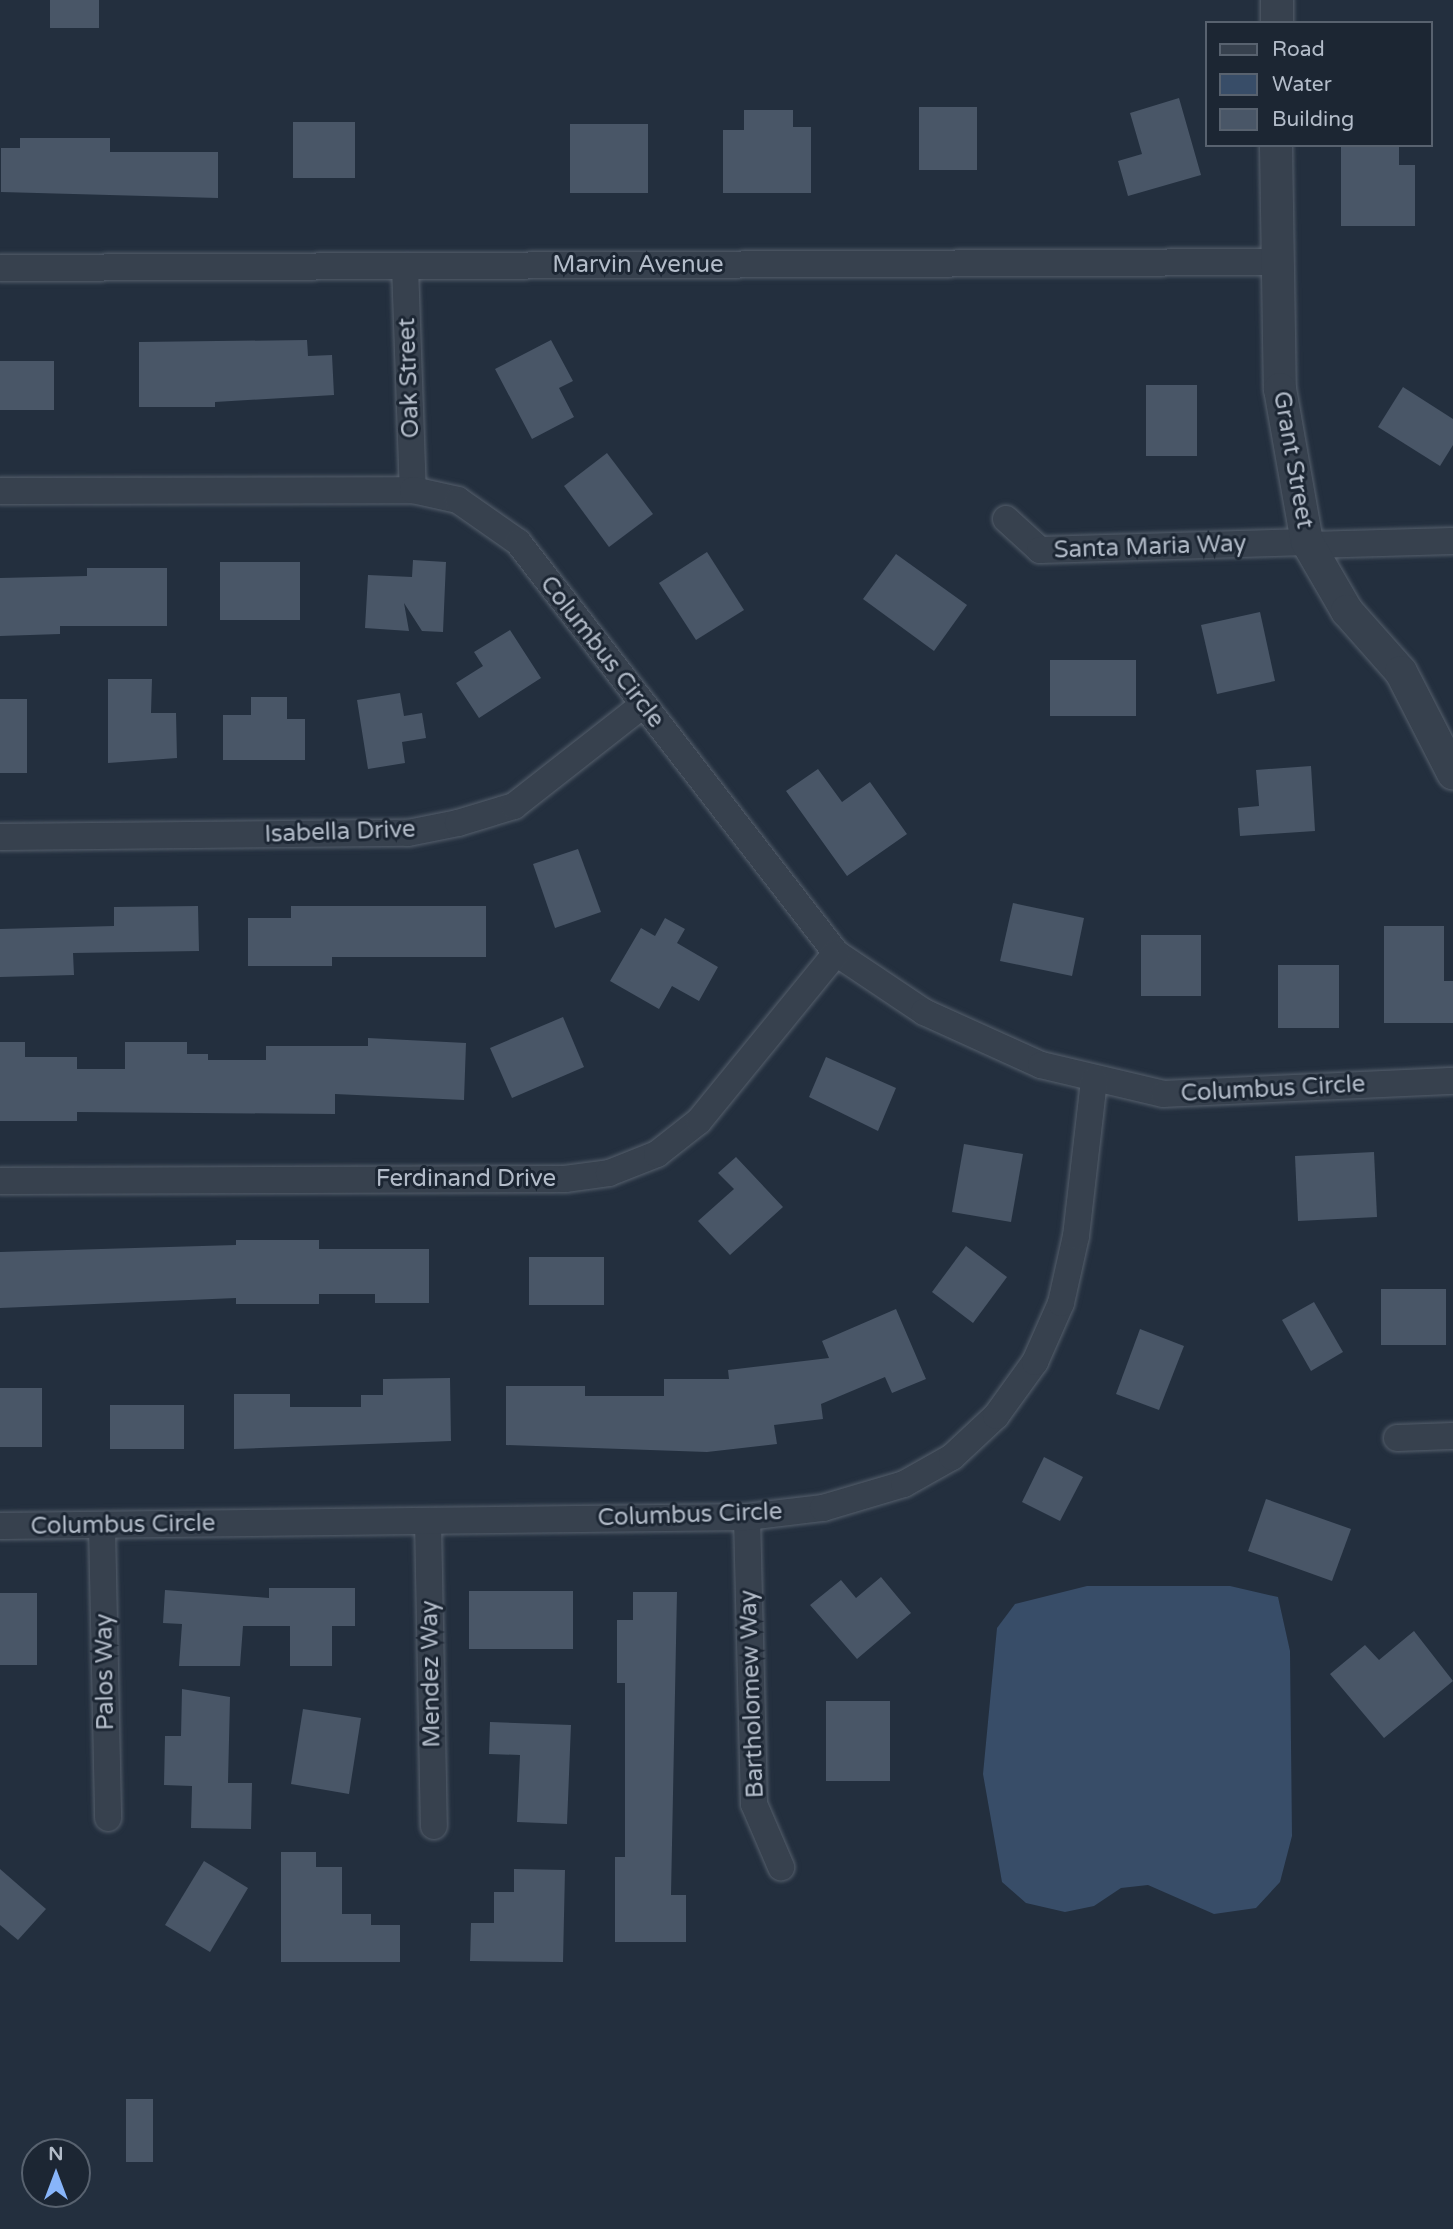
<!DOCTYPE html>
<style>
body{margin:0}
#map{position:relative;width:1453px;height:2229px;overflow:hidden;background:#232f3e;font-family:"Varela Round",sans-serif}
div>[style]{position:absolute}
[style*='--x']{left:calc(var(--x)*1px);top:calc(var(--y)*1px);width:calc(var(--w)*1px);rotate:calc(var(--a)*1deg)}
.water>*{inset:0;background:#384d68}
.building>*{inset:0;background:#495667}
.roads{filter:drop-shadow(0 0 2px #555f6c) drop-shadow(0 0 2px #555f6c)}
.minor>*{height:26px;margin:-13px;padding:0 13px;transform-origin:13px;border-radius:13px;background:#37414e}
.tertiary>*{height:32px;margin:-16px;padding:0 16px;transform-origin:16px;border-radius:16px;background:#37414e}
span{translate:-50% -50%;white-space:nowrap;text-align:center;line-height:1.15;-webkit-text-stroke:6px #1c2633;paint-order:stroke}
.street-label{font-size:24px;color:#b3bcc9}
.legend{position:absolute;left:1205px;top:21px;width:228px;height:126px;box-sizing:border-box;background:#1c2633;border:2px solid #58626f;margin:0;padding:9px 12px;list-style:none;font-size:21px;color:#b3bcc9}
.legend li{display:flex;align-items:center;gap:14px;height:35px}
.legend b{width:35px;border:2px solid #58626f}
.north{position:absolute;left:21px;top:2138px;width:70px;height:70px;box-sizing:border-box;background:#1c2633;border:2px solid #58626f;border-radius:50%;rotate:0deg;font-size:19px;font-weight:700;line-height:28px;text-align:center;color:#b3bcc9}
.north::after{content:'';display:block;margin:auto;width:24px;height:32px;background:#88b5fa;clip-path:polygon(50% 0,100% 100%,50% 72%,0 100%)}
</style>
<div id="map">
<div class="water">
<i style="clip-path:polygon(1087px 1586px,1230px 1586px,1278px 1597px,1290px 1651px,1292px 1836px,1280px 1882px,1256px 1908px,1214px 1914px,1148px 1885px,1121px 1888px,1094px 1906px,1065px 1912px,1026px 1903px,1002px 1882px,983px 1774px,997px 1628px,1015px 1604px)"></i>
</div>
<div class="building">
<i style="clip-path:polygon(50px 0,99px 0,99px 28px,50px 28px)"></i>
<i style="clip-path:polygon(1179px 98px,1201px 175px,1128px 196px,1118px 161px,1142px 154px,1130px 113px)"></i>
<i style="clip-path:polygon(919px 107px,977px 107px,977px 170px,919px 170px)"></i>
<i style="clip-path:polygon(744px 110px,793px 110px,793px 127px,811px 127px,811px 193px,723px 193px,723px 130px,744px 130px)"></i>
<i style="clip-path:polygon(293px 122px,355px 122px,355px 178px,293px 178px)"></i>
<i style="clip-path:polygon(570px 124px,648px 124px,648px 193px,570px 193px)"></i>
<i style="clip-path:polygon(20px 138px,110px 138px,110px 152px,218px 152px,218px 198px,1px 192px,1px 148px,20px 148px)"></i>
<i style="clip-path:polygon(1341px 147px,1399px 147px,1399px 165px,1415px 165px,1415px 226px,1341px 226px)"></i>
<i style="clip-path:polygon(307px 340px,308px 356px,332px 355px,334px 395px,215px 402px,215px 407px,139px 407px,139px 342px)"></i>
<i style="clip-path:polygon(551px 340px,573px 381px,559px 388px,574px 417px,532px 439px,495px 369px)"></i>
<i style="clip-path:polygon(0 361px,54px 361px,54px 410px,0 410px)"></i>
<i style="clip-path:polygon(1146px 385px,1197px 385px,1197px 456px,1146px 456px)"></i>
<i style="clip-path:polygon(1403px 387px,1453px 419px,1453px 445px,1440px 466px,1378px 427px)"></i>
<i style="clip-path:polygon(607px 453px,653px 514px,609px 547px,564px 486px)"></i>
<i style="clip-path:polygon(707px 552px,744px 610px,696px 640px,659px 583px)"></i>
<i style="clip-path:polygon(896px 554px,967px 605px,934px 651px,863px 599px)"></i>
<i style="clip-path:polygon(413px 560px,446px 562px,443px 632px,422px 631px,404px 603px,409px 631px,365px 628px,368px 575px,412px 577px)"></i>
<i style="clip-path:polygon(220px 562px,300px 562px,300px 620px,220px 620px)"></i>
<i style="clip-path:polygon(87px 568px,167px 568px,167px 626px,60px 626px,60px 634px,0 636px,0 578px,87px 576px)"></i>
<i style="clip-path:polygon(1260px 612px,1275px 681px,1217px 694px,1201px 625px)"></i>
<i style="clip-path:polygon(510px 630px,541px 678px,479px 718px,456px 683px,483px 666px,474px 652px)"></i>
<i style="clip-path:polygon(1050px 660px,1136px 660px,1136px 716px,1050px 716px)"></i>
<i style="clip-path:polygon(108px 679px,152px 679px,151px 713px,176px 713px,177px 758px,108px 763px)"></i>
<i style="clip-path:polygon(400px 693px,404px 716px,422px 713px,426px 738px,402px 742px,405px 763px,368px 769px,357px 700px)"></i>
<i style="clip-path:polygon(251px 697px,287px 697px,287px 719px,305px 719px,305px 760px,223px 760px,223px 715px,251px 715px)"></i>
<i style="clip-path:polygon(0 699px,27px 699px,27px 773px,0 773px)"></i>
<i style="clip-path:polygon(1311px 766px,1315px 831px,1240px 836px,1238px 808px,1259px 806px,1256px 770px)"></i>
<i style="clip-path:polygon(818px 769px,842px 802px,870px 782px,907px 834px,847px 876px,786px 791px)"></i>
<i style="clip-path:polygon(578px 849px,601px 912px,555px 928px,533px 864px)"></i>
<i style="clip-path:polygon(1013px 903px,1084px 918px,1072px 976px,1000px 961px)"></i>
<i style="clip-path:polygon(198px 906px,199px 951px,73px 953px,74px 975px,0 977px,0 929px,114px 926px,114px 907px)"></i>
<i style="clip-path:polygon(291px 906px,486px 906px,486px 957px,332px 957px,332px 966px,248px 966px,248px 918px,291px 918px)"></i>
<i style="clip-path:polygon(665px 918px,685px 929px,677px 943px,718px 967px,699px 1001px,672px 986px,659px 1009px,610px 981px,641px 928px,655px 936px)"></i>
<i style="clip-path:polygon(1384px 926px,1444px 926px,1444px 981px,1453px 981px,1453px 1023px,1384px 1023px)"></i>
<i style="clip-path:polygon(1141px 935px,1201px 935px,1201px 996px,1141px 996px)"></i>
<i style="clip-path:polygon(1278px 965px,1339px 965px,1339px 1028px,1278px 1028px)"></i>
<i style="clip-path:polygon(563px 1017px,584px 1067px,512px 1098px,490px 1048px)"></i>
<i style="clip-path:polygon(368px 1038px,466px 1043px,464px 1100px,335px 1094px,335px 1114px,77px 1112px,77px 1121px,0 1121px,0 1042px,25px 1042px,25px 1057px,77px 1057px,77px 1069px,125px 1069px,125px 1042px,187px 1042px,187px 1054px,208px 1054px,208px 1060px,266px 1060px,266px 1046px,368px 1046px)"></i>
<i style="clip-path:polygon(826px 1057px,896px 1088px,878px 1131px,809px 1097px)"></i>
<i style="clip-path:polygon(964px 1144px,1023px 1154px,1011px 1222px,952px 1212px)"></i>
<i style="clip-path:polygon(1374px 1152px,1377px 1217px,1298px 1221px,1295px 1156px)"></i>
<i style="clip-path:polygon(736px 1157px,783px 1207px,730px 1255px,698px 1221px,734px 1189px,718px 1173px)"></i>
<i style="clip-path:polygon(236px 1240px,319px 1240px,319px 1249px,429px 1249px,429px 1303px,375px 1303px,375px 1294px,319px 1294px,319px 1304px,236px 1304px,236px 1298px,0 1308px,0 1252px,236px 1245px)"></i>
<i style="clip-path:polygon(966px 1246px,1007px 1277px,973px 1323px,932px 1292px)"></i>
<i style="clip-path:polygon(529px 1257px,604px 1257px,604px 1305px,529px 1305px)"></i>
<i style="clip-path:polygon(1381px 1289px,1446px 1289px,1446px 1345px,1381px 1345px)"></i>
<i style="clip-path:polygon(1314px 1302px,1343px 1352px,1311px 1371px,1282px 1320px)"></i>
<i style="clip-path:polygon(896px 1309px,926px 1379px,892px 1393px,885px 1377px,821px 1404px,823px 1419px,774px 1425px,777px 1444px,707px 1452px,506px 1445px,506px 1386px,585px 1386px,585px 1396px,664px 1396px,664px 1379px,729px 1379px,728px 1370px,829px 1358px,822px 1341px)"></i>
<i style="clip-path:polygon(1140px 1329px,1184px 1346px,1159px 1410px,1116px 1394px)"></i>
<i style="clip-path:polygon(450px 1378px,451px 1441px,234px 1449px,234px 1394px,290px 1394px,290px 1407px,361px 1407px,361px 1395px,383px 1395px,383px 1379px)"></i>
<i style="clip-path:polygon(0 1388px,42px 1388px,42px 1447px,0 1447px)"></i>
<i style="clip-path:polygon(110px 1405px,184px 1405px,184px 1449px,110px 1449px)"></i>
<i style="clip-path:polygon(1044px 1457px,1083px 1477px,1060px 1521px,1022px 1502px)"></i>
<i style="clip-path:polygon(1266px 1499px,1351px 1529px,1332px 1581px,1248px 1551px)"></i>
<i style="clip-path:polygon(881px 1577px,911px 1613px,857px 1659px,810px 1605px,841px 1580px,856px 1598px)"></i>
<i style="clip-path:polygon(269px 1588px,355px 1588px,355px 1626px,332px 1626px,332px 1666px,290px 1666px,290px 1626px,243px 1626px,240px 1666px,179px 1666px,182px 1624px,163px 1623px,165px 1590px,269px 1598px)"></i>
<i style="clip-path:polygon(469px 1591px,573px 1591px,573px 1649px,469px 1649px)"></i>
<i style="clip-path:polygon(633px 1592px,677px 1592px,671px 1895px,686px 1895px,686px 1942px,615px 1942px,615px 1857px,625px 1857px,625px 1683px,617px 1683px,617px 1620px,633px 1620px)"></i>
<i style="clip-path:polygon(0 1593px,37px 1593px,37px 1665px,0 1665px)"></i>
<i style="clip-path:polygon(1414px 1631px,1453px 1681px,1384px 1738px,1330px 1674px,1365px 1645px,1379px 1660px)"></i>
<i style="clip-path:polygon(182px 1689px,230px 1697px,228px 1783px,252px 1783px,251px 1829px,191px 1828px,192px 1786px,164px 1785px,165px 1736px,181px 1736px)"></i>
<i style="clip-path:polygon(826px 1701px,890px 1701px,890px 1781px,826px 1781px)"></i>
<i style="clip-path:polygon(303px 1709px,361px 1718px,349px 1794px,291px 1784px)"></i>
<i style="clip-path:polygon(490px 1722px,571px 1725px,567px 1824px,517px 1822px,520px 1755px,489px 1754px)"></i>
<i style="clip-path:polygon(281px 1852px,316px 1852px,316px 1867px,342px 1867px,342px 1914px,371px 1914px,371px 1925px,400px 1925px,400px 1962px,281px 1962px)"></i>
<i style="clip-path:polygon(204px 1861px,248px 1888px,210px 1952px,165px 1925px)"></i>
<i style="clip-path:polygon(0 1869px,46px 1909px,18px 1940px,0 1925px)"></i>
<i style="clip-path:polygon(514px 1869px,565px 1870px,563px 1962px,470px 1961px,471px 1923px,494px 1923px,494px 1892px,514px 1892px)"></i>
<i style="clip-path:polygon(126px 2099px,153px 2099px,153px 2162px,126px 2162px)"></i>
</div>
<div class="roads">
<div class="minor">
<i style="--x:405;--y:266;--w:224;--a:88"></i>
<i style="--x:0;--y:268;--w:1276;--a:-0.27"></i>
<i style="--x:0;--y:491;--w:413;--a:-0.1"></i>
<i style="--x:413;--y:490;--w:46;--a:12.5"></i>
<i style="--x:458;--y:500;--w:73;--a:35"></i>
<i style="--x:518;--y:542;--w:520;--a:52.27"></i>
<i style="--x:836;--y:953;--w:106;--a:33.8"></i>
<i style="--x:924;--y:1012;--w:128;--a:24.4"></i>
<i style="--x:1041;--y:1065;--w:126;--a:13.3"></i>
<i style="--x:1164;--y:1094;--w:289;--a:-2.6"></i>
<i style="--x:1006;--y:519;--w:46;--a:42.4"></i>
<i style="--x:1040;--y:550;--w:267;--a:-1.7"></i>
<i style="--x:1310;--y:545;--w:143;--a:-1.6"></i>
<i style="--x:0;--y:837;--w:408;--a:-0.6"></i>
<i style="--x:408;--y:833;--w:51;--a:-11.3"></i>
<i style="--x:458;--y:823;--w:59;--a:-16.9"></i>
<i style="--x:514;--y:806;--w:164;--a:-38.1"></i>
<i style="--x:0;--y:1181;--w:565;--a:-0.2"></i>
<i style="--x:565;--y:1179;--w:44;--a:-7.8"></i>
<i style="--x:609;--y:1173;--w:52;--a:-21.6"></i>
<i style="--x:657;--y:1154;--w:53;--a:-38.2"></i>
<i style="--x:699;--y:1121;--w:217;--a:-50.8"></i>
<i style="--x:1397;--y:1438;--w:56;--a:-2"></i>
<i style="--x:747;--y:1517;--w:287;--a:88.6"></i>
<i style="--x:754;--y:1804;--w:69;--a:66.8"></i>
<i style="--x:428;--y:1521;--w:305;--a:88.9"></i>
<i style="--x:0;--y:1526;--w:747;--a:-0.69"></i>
<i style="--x:747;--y:1517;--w:77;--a:-6.8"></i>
<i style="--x:823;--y:1508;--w:84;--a:-16.5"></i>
<i style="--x:904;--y:1484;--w:55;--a:-29.4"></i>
<i style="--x:952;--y:1457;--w:60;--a:-43"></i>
<i style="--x:996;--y:1416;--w:67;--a:-54.2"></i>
<i style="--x:1035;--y:1362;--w:64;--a:-66.2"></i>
<i style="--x:1061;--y:1303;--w:69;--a:-77.4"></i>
<i style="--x:1076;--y:1236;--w:157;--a:-83.4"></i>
<i style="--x:102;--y:1526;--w:292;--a:88.8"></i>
</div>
<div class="tertiary">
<i style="--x:1277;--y:23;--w:23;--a:-90"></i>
<i style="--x:1276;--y:145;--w:244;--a:89.1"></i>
<i style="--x:1280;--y:389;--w:155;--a:80"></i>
<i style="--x:1307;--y:542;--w:80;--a:59.9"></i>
<i style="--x:1347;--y:611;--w:81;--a:48.5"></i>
<i style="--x:1401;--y:672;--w:114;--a:62.8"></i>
</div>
</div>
<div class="street-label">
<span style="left:638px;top:265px">Marvin Avenue</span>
<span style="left:409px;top:378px;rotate:-92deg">Oak Street</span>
<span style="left:1293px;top:460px;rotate:80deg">Grant Street</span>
<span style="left:1150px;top:547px;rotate:-2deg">Santa Maria Way</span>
<span style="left:602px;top:652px;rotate:52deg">Columbus Circle</span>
<span style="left:340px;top:832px;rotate:-2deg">Isabella Drive</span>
<span style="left:1273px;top:1089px;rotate:-3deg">Columbus Circle</span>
<span style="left:466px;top:1179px">Ferdinand Drive</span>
<span style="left:690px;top:1515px;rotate:-2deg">Columbus Circle</span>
<span style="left:123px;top:1525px;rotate:-1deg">Columbus Circle</span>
<span style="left:105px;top:1672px;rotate:-91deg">Palos Way</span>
<span style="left:431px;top:1674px;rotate:-91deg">Mendez Way</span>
<span style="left:752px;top:1694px;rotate:-92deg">Bartholomew Way</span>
</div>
<ul class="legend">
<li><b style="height:9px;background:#37414e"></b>Road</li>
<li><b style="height:19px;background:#384d68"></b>Water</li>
<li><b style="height:19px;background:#495667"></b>Building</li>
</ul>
<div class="north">N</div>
</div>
